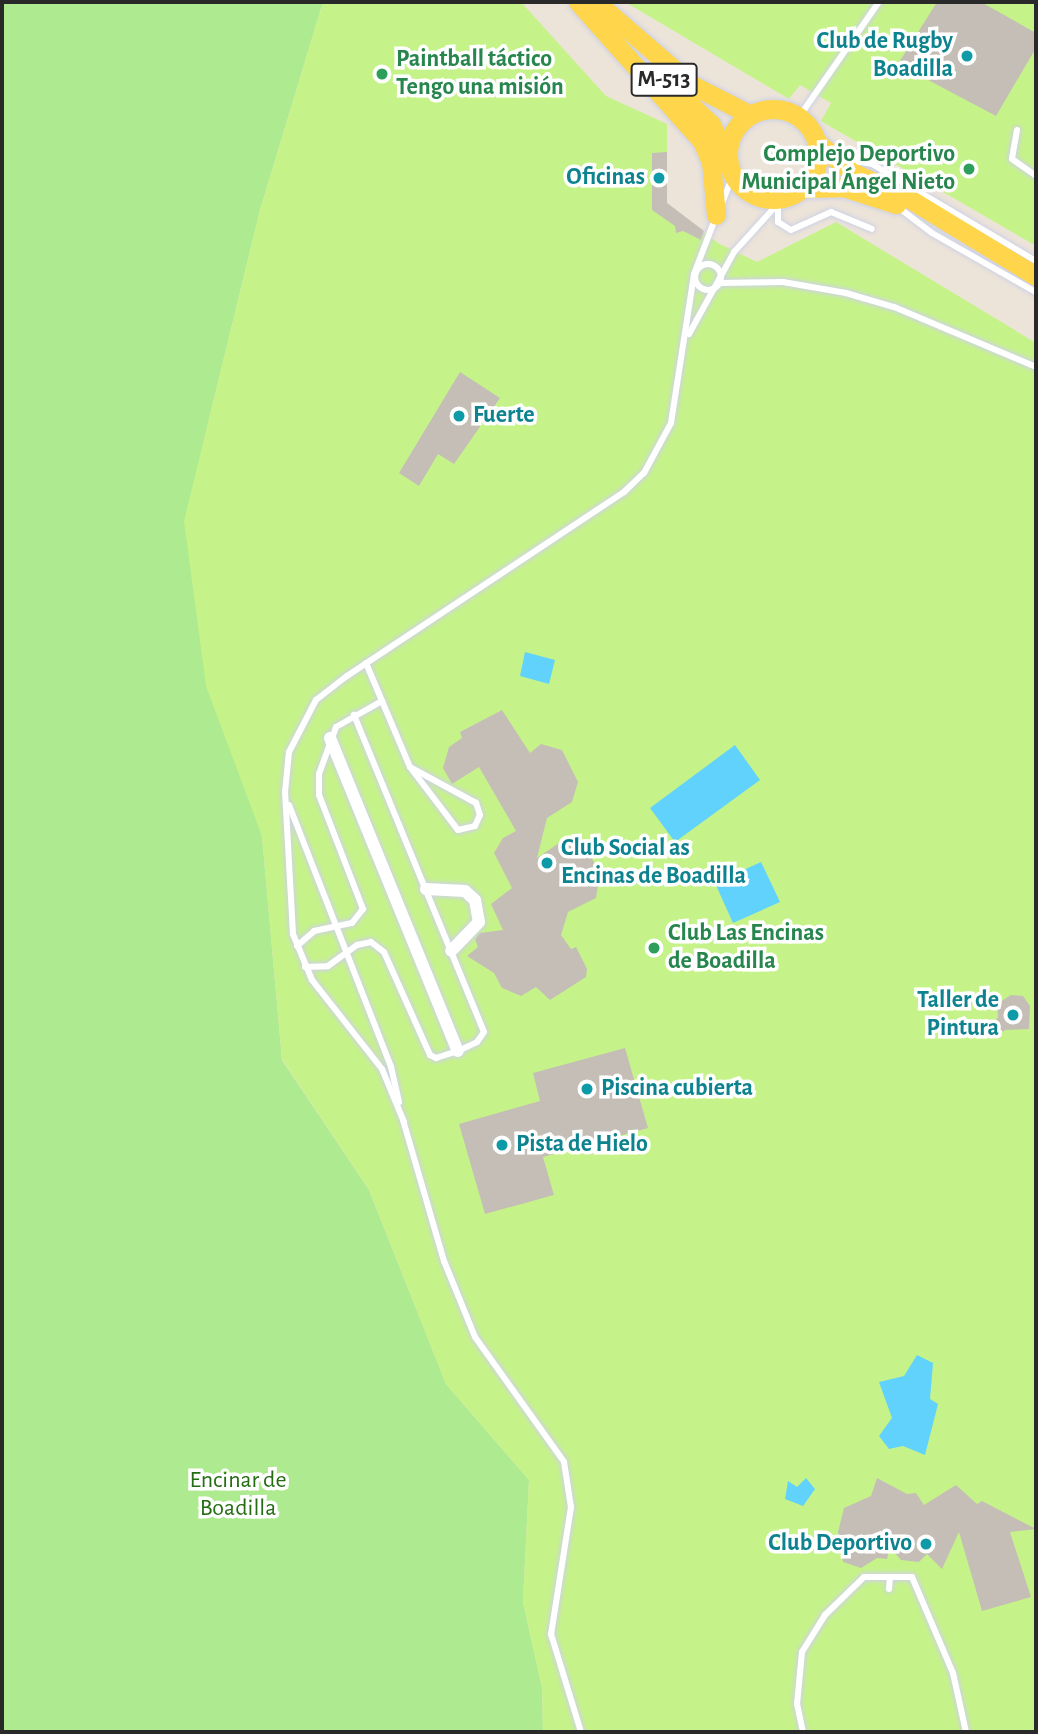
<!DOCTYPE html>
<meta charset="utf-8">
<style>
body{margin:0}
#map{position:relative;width:1038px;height:1734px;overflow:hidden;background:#ede4d9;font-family:"Alegreya Sans",sans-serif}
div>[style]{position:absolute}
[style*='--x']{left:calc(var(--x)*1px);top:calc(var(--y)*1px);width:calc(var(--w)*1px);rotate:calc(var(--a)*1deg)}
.green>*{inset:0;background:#aeea8f}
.pitch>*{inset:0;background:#c6f389}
.water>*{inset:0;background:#60d2fb}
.building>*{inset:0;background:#c4beb6}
.roads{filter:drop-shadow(0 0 2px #ced2e4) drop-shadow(0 0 2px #ced2e4)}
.service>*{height:6px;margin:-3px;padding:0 3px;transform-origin:3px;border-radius:3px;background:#fff}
.service>.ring{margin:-3px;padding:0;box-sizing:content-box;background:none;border:6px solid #fff;border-radius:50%}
.minor>*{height:12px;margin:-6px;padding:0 6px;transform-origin:6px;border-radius:6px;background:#fff}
.primary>*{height:19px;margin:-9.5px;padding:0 9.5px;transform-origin:9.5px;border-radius:9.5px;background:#ffd54c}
.primary>.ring{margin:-9.5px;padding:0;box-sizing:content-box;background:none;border:19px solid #ffd54c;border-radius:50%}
.dots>*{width:19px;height:19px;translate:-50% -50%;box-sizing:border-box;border:4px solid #fff;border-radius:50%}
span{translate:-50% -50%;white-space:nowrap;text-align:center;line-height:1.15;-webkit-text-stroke:7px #fff;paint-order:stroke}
.shield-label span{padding:2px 5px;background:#fff;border:2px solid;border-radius:5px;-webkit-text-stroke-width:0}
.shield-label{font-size:23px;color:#292929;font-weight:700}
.culture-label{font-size:24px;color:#0d838f;font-weight:700}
.right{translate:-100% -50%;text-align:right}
.left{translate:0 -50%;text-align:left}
.leisure-label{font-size:24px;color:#27864d;font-weight:700}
.park-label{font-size:24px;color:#256d12}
.frame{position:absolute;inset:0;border:4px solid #292929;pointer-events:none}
</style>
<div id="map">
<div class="green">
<i style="clip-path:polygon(2px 2px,323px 2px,260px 210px,204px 440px,249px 798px,262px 836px,282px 1060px,369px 1190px,446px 1384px,529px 1480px,523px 1602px,542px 1688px,543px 1732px,2px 1732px)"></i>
</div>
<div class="pitch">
<i style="clip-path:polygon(323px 2px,521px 2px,606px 96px,667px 124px,667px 203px,718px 243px,757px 262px,836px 222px,1036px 343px,1036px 1732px,543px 1732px,542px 1688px,523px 1602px,529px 1480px,446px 1384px,369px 1190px,282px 1059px,262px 836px,206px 686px,184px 521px,260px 210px)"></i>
<i style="clip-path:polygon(625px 2px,1036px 2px,1036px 246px,821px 121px,831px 103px,800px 85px,789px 99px)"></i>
</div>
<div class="water">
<i style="clip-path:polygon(525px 652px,555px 660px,549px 684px,520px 676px)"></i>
<i style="clip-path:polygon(735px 745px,760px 780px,675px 842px,650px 808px)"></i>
<i style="clip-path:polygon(761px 862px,780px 902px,733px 923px,715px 883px)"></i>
<i style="clip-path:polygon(917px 1355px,933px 1363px,930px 1399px,938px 1404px,925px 1455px,903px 1446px,889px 1449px,879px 1436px,892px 1418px,879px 1382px,904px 1376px)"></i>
<i style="clip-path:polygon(806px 1478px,815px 1489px,803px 1506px,785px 1499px,788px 1481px,797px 1487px)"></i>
</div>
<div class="building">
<i style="clip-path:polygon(937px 2px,981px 2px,1036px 33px,1036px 48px,996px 116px,898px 64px)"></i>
<i style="clip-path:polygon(667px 152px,667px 203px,704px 231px,701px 240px,683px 231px,676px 233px,675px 226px,652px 210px,652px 153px)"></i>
<i style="clip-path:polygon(460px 372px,500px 398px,454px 464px,438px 454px,419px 486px,399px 473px)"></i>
<i style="clip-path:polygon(502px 710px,530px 753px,541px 744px,562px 750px,578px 782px,572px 802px,547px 818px,537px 858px,562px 841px,585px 846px,600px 873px,596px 898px,568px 912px,561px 935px,571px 949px,576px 947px,587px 969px,586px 977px,550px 1000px,536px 987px,521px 996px,502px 988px,494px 973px,467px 956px,478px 947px,475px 939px,480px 933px,503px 930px,491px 904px,512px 888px,494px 853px,503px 838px,516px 831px,479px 767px,452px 784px,443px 768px,449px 747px,462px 738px,460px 732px)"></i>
<i style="clip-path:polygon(1011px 995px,1023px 996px,1030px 1006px,1029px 1029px,1005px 1030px,996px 1037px,991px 1028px,998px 1017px,997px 1004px)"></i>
<i style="clip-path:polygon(625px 1048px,648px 1128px,543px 1157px,554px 1195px,485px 1214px,459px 1124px,540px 1101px,533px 1073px)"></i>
<i style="clip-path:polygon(877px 1478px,907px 1494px,916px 1493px,924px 1505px,956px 1485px,977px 1504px,982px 1501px,1036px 1529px,1010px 1532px,1031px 1597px,982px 1611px,959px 1532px,942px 1569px,927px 1554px,919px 1562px,901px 1560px,890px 1547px,887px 1559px,877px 1558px,861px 1568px,843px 1562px,838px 1532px,844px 1508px,871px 1496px)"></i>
</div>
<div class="roads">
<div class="service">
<i style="--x:799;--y:117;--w:140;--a:-55.2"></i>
<i style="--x:1017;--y:130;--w:29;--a:100"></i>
<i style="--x:1012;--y:159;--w:29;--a:35"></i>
<i style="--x:848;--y:160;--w:24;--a:9"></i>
<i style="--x:872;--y:164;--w:191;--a:30.6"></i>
<i style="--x:778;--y:203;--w:19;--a:90"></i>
<i style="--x:778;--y:222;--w:15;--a:32"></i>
<i style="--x:791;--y:230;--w:44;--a:-24.2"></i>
<i style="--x:831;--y:212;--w:44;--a:22.5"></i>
<i style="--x:721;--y:206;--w:34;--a:-69"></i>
<i style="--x:898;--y:207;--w:43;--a:37.4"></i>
<i style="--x:932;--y:233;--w:120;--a:29.6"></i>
<i class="ring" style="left:695px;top:264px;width:20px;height:20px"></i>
<i style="--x:720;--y:283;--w:63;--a:-0.9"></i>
<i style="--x:783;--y:282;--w:64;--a:9.9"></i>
<i style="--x:846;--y:293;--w:50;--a:16.3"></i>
<i style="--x:894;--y:307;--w:154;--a:22.9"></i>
<i style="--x:689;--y:334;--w:94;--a:-61.2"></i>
<i style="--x:734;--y:252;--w:72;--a:-47.8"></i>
<i style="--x:366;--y:663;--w:113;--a:67.1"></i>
<i style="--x:410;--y:767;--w:79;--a:52.7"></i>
<i style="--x:458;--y:830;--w:17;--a:-13"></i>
<i style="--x:475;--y:826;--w:12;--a:-66"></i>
<i style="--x:480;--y:815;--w:13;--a:-108"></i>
<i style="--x:476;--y:803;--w:75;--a:-151.4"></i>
<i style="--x:289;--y:805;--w:281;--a:68.7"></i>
<i style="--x:391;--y:1067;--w:36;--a:77"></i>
<i style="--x:297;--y:946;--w:23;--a:-41"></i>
<i style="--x:314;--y:931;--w:39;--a:-12"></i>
<i style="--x:352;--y:923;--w:18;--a:-52"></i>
<i style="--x:363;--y:909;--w:122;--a:-111.1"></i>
<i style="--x:319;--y:795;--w:21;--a:-90"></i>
<i style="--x:319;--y:774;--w:50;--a:-70.1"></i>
<i style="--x:336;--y:727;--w:53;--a:-29.5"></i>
<i style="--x:305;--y:967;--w:23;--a:-2"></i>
<i style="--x:328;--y:966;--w:36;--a:-36"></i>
<i style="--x:357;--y:945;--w:14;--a:-12"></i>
<i style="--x:371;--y:942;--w:16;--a:38"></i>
<i style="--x:384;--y:952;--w:113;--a:65.9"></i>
<i style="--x:430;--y:1055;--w:7;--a:27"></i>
<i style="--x:436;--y:1058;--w:23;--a:-18"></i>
<i style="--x:458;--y:1051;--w:21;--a:-25"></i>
<i style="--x:477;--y:1042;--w:12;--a:-55"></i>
<i style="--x:484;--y:1032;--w:343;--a:-112.3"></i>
<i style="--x:403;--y:1120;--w:147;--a:73.8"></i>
<i style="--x:444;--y:1261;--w:82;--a:67.8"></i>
<i style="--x:475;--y:1337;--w:153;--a:54.5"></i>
<i style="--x:564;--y:1462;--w:46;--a:81.2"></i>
<i style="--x:571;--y:1507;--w:129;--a:98.9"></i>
<i style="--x:551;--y:1634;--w:102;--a:73"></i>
<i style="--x:404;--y:1122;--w:57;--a:-112.5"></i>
<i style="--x:382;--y:1069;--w:113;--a:-128.2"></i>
<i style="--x:312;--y:980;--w:50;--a:-112.4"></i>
<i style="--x:293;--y:934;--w:142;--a:-93.2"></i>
<i style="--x:285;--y:792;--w:40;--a:-84.3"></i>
<i style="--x:289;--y:752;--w:59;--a:-62.6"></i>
<i style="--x:316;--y:700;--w:39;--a:-38"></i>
<i style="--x:347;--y:676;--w:333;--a:-33.6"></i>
<i style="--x:624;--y:492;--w:28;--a:-44"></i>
<i style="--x:644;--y:473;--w:57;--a:-61.6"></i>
<i style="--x:671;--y:423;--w:151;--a:-81.2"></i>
<i style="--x:694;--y:274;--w:59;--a:-69.1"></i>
<i style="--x:889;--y:1589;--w:12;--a:-85"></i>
<i style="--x:803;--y:1732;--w:29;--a:-102"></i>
<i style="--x:797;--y:1704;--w:52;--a:-84.5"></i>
<i style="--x:802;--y:1652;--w:44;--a:-58.1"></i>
<i style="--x:825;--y:1615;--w:54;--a:-44.3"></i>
<i style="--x:864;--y:1577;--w:48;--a:0"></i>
<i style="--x:912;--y:1577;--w:104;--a:66.9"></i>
<i style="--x:953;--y:1673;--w:60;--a:77.6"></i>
</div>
<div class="minor">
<i style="--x:330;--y:738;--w:338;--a:67.8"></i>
<i style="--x:426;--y:889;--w:39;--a:3"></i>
<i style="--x:465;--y:891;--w:13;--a:42"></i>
<i style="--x:475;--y:900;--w:22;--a:80"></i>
<i style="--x:479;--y:922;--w:40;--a:134"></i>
</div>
<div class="primary">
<i style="--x:578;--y:2;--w:186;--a:48.3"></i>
<i style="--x:702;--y:141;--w:23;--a:67"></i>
<i style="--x:711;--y:162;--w:53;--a:84.6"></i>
<i style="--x:596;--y:2;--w:127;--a:40.8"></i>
<i style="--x:692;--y:85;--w:66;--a:27"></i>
<i style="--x:669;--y:85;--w:57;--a:42.9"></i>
<i style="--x:711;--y:124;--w:38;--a:65"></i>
<i class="ring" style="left:728px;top:109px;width:71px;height:71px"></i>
<i style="--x:817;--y:142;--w:44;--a:41.3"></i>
<i style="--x:850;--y:171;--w:64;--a:25"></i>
<i style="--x:908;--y:198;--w:150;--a:31.4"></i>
<i style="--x:804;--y:188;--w:39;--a:-1"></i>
<i style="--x:843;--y:187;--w:56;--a:17.8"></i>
</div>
</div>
<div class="dots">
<i style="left:967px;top:56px;background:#0f9aa8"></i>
<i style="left:382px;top:74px;background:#2e9e5b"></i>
<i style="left:969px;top:169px;background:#2e9e5b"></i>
<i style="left:659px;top:178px;background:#0f9aa8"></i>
<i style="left:459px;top:416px;background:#0f9aa8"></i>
<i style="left:547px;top:863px;background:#0f9aa8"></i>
<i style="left:654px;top:948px;background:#2e9e5b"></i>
<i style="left:1013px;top:1015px;background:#0f9aa8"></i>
<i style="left:587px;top:1089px;background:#0f9aa8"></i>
<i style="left:502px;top:1145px;background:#0f9aa8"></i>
<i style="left:926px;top:1544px;background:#0f9aa8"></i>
</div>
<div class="shield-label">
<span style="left:664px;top:80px">M-513</span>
</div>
<div class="culture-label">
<span class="right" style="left:953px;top:56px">Club de Rugby<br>Boadilla</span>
<span class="right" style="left:645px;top:178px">Oficinas</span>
<span class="left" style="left:473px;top:416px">Fuerte</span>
<span class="left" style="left:561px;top:863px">Club Social as<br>Encinas de Boadilla</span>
<span class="right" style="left:999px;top:1015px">Taller de<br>Pintura</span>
<span class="left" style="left:601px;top:1089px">Piscina cubierta</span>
<span class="left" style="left:516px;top:1145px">Pista de Hielo</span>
<span class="right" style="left:912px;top:1544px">Club Deportivo</span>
</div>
<div class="leisure-label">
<span class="left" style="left:396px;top:74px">Paintball táctico<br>Tengo una misión</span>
<span class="right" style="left:955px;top:169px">Complejo Deportivo<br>Municipal Ángel Nieto</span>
<span class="left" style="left:668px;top:948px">Club Las Encinas<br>de Boadilla</span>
</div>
<div class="park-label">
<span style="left:238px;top:1495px">Encinar de<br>Boadilla</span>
</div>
<div class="frame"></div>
</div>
